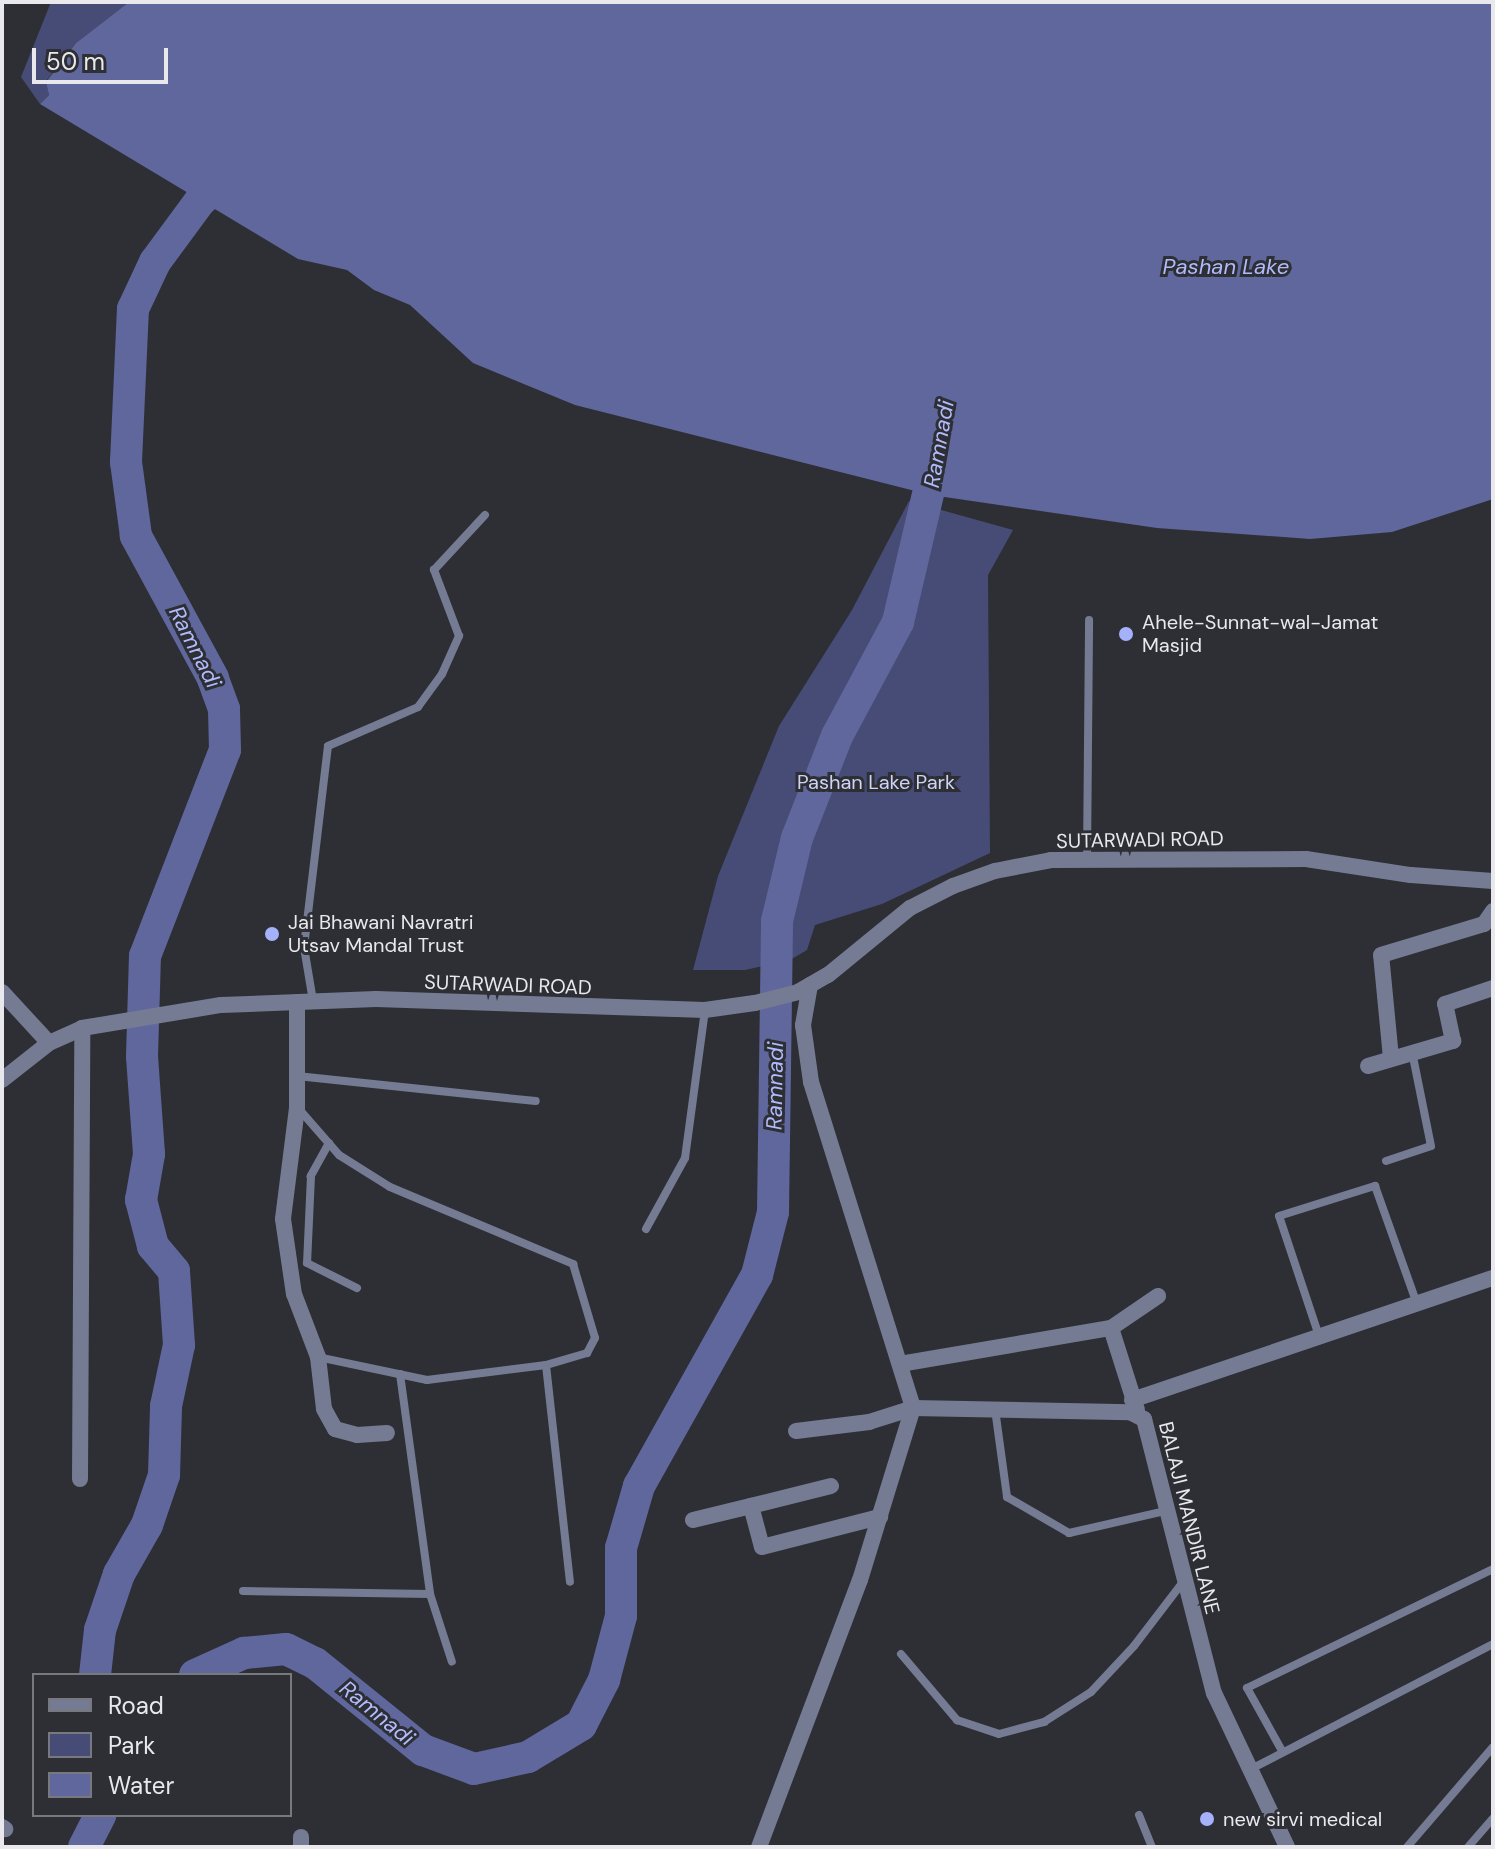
<!DOCTYPE html>
<style>
body{margin:0}
#map{position:relative;width:1495px;height:1849px;overflow:hidden;background:#2d2f35;font-family:"DM Sans",sans-serif}
div>[style]{position:absolute}
[style*='--x']{left:calc(var(--x)*1px);top:calc(var(--y)*1px);width:calc(var(--w)*1px);rotate:calc(var(--a)*1deg)}
.green>*{inset:0;background:#474c76}
.water>*{inset:0;background:#60679d}
.river>*{height:32px;margin:-16px;padding:0 16px;transform-origin:16px;border-radius:16px;background:#60679d}
.service>*{height:8px;margin:-4px;padding:0 4px;transform-origin:4px;border-radius:4px;background:#767b94}
.minor>*{height:16px;margin:-8px;padding:0 8px;transform-origin:8px;border-radius:8px;background:#767b94}
.tertiary>*{height:16px;margin:-8px;padding:0 8px;transform-origin:8px;border-radius:8px;background:#767b94}
.dots>*{width:22px;height:22px;translate:-50% -50%;box-sizing:border-box;border:4px solid #2d2f35;border-radius:50%}
span{translate:-50% -50%;white-space:nowrap;text-align:center;line-height:1.15;-webkit-text-stroke:6px #2d2f35;paint-order:stroke}
.poi-label{font-size:20px;color:#e9e9ed}
.left{translate:0 -50%;text-align:left}
.park-label{font-size:20px;color:#cfd4f6}
.street-label{font-size:20px;color:#e9e9ed}
.water-label{font-size:22px;color:#b1bbfc;font-style:italic}
.frame{position:absolute;inset:0;border:4px solid #e9e9ed;pointer-events:none}
.legend{position:absolute;left:32px;top:1673px;width:260px;height:144px;box-sizing:border-box;background:#2d2f35;border:2px solid #78797f;margin:0;padding:10px 14px;list-style:none;font-size:24px;color:#e9e9ed}
.legend li{display:flex;align-items:center;gap:16px;height:40px}
.legend b{width:40px;border:2px solid #78797f}
.scale{position:absolute;left:32px;top:48px;width:136px;height:36px;box-sizing:border-box;border:4px solid #e9e9ed;border-top:0;padding-left:10px;font-size:24px;line-height:28px;white-space:nowrap;color:#e9e9ed;-webkit-text-stroke:6px #2d2f35;paint-order:stroke}
</style>
<div id="map">
<div class="green">
<i style="clip-path:polygon(51px 2px,129px 2px,76px 43px,46px 81px,49px 95px,40px 104px,21px 77px)"></i>
<i style="clip-path:polygon(909px 501px,1013px 530px,988px 575px,990px 853px,882px 904px,815px 925px,807px 950px,790px 960px,745px 970px,693px 970px,718px 876px,779px 726px,852px 610px)"></i>
</div>
<div class="water">
<i style="clip-path:polygon(129px 2px,1493px 2px,1493px 499px,1392px 532px,1310px 539px,1157px 528px,931px 495px,575px 405px,473px 363px,410px 305px,374px 290px,347px 270px,298px 259px,40px 104px,49px 95px,46px 82px,76px 43px)"></i>
</div>
<div class="river">
<i style="--x:95;--y:1675;--w:45;--a:-83.7"></i>
<i style="--x:100;--y:1630;--w:59;--a:-71.3"></i>
<i style="--x:119;--y:1574;--w:56;--a:-60.3"></i>
<i style="--x:147;--y:1525;--w:53;--a:-71.2"></i>
<i style="--x:164;--y:1475;--w:69;--a:-88.3"></i>
<i style="--x:166;--y:1406;--w:62;--a:-78"></i>
<i style="--x:179;--y:1345;--w:74;--a:-93.9"></i>
<i style="--x:174;--y:1271;--w:33;--a:-130"></i>
<i style="--x:153;--y:1246;--w:48;--a:-104.6"></i>
<i style="--x:141;--y:1200;--w:47;--a:-80.1"></i>
<i style="--x:149;--y:1154;--w:98;--a:-94.1"></i>
<i style="--x:142;--y:1056;--w:100;--a:-88.3"></i>
<i style="--x:145;--y:956;--w:221;--a:-68.8"></i>
<i style="--x:225;--y:750;--w:41;--a:-91.4"></i>
<i style="--x:224;--y:709;--w:33;--a:-110"></i>
<i style="--x:213;--y:678;--w:162;--a:-118.5"></i>
<i style="--x:136;--y:536;--w:75;--a:-97.7"></i>
<i style="--x:126;--y:462;--w:153;--a:-87.4"></i>
<i style="--x:133;--y:309;--w:52;--a:-64.9"></i>
<i style="--x:155;--y:262;--w:76;--a:-53.6"></i>
<i style="--x:200;--y:201;--w:43;--a:-41.2"></i>
<i style="--x:195;--y:1675;--w:54;--a:-24.2"></i>
<i style="--x:244;--y:1653;--w:42;--a:-5.4"></i>
<i style="--x:286;--y:1649;--w:32;--a:26"></i>
<i style="--x:315;--y:1663;--w:139;--a:38.9"></i>
<i style="--x:423;--y:1750;--w:54;--a:20.4"></i>
<i style="--x:474;--y:1769;--w:55;--a:-12.5"></i>
<i style="--x:528;--y:1757;--w:62;--a:-31.1"></i>
<i style="--x:581;--y:1725;--w:51;--a:-62.9"></i>
<i style="--x:604;--y:1680;--w:66;--a:-75.1"></i>
<i style="--x:621;--y:1616;--w:68;--a:-90"></i>
<i style="--x:621;--y:1548;--w:65;--a:-73.8"></i>
<i style="--x:639;--y:1486;--w:242;--a:-60.8"></i>
<i style="--x:757;--y:1275;--w:65;--a:-75.7"></i>
<i style="--x:773;--y:1212;--w:291;--a:-89.2"></i>
<i style="--x:777;--y:921;--w:85;--a:-76.5"></i>
<i style="--x:797;--y:838;--w:110;--a:-68.6"></i>
<i style="--x:837;--y:736;--w:129;--a:-61.8"></i>
<i style="--x:898;--y:622;--w:176;--a:-76.8"></i>
<i style="--x:84;--y:1847;--w:36;--a:-63"></i>
</div>
<div class="service">
<i style="--x:1087;--y:859;--w:239;--a:-89.5"></i>
<i style="--x:313;--y:1001;--w:55;--a:-99.5"></i>
<i style="--x:304;--y:947;--w:202;--a:-83.2"></i>
<i style="--x:328;--y:746;--w:98;--a:-23.4"></i>
<i style="--x:418;--y:707;--w:41;--a:-54"></i>
<i style="--x:442;--y:674;--w:42;--a:-65.9"></i>
<i style="--x:459;--y:636;--w:71;--a:-110.7"></i>
<i style="--x:434;--y:570;--w:75;--a:-47.2"></i>
<i style="--x:297;--y:1076;--w:240;--a:6"></i>
<i style="--x:298;--y:1108;--w:62;--a:48.9"></i>
<i style="--x:339;--y:1155;--w:60;--a:32.1"></i>
<i style="--x:390;--y:1187;--w:199;--a:22.8"></i>
<i style="--x:573;--y:1264;--w:77;--a:73.4"></i>
<i style="--x:595;--y:1338;--w:17;--a:118"></i>
<i style="--x:587;--y:1353;--w:43;--a:163.7"></i>
<i style="--x:546;--y:1365;--w:120;--a:172.8"></i>
<i style="--x:427;--y:1380;--w:111;--a:-168.1"></i>
<i style="--x:329;--y:1143;--w:38;--a:119"></i>
<i style="--x:311;--y:1176;--w:87;--a:92.6"></i>
<i style="--x:307;--y:1263;--w:56;--a:26.6"></i>
<i style="--x:1386;--y:1161;--w:47;--a:-18.4"></i>
<i style="--x:1431;--y:1146;--w:96;--a:-101.4"></i>
<i style="--x:646;--y:1229;--w:81;--a:-61.2"></i>
<i style="--x:685;--y:1158;--w:149;--a:-82.3"></i>
<i style="--x:1319;--y:1336;--w:126;--a:-108.4"></i>
<i style="--x:1279;--y:1216;--w:101;--a:-17.4"></i>
<i style="--x:1375;--y:1186;--w:125;--a:70.4"></i>
<i style="--x:546;--y:1365;--w:218;--a:83.7"></i>
<i style="--x:400;--y:1374;--w:222;--a:82.2"></i>
<i style="--x:430;--y:1594;--w:71;--a:72.1"></i>
<i style="--x:995;--y:1409;--w:89;--a:82.2"></i>
<i style="--x:1007;--y:1497;--w:72;--a:30.1"></i>
<i style="--x:1069;--y:1533;--w:98;--a:-12.9"></i>
<i style="--x:243;--y:1591;--w:187;--a:0.9"></i>
<i style="--x:901;--y:1654;--w:87;--a:49.7"></i>
<i style="--x:957;--y:1720;--w:44;--a:18.4"></i>
<i style="--x:999;--y:1734;--w:47;--a:-14.9"></i>
<i style="--x:1044;--y:1722;--w:56;--a:-32.6"></i>
<i style="--x:1091;--y:1692;--w:63;--a:-46.9"></i>
<i style="--x:1134;--y:1646;--w:81;--a:-52.6"></i>
<i style="--x:1281;--y:1749;--w:70;--a:-119.1"></i>
<i style="--x:1247;--y:1688;--w:273;--a:-25.8"></i>
<i style="--x:1249;--y:1770;--w:275;--a:-27.3"></i>
<i style="--x:1139;--y:1815;--w:35;--a:68"></i>
<i style="--x:1407;--y:1847;--w:132;--a:-49.3"></i>
<i style="--x:1468;--y:1847;--w:38;--a:-49"></i>
</div>
<div class="minor">
<i style="--x:2;--y:992;--w:69;--a:47.3"></i>
<i style="--x:297;--y:1002;--w:106;--a:90"></i>
<i style="--x:297;--y:1108;--w:112;--a:97.2"></i>
<i style="--x:283;--y:1219;--w:76;--a:81.7"></i>
<i style="--x:294;--y:1294;--w:67;--a:69.1"></i>
<i style="--x:318;--y:1357;--w:52;--a:83.4"></i>
<i style="--x:324;--y:1409;--w:23;--a:61"></i>
<i style="--x:335;--y:1429;--w:23;--a:15"></i>
<i style="--x:357;--y:1435;--w:30;--a:-4"></i>
<i style="--x:1391;--y:1058;--w:103;--a:-95.5"></i>
<i style="--x:1381;--y:955;--w:108;--a:-16.8"></i>
<i style="--x:1484;--y:924;--w:16;--a:-55"></i>
<i style="--x:1368;--y:1066;--w:89;--a:-16.4"></i>
<i style="--x:1453;--y:1041;--w:38;--a:-102"></i>
<i style="--x:1445;--y:1004;--w:51;--a:-18.4"></i>
<i style="--x:900;--y:1364;--w:214;--a:-9.7"></i>
<i style="--x:1132;--y:1400;--w:381;--a:-18.7"></i>
<i style="--x:1137;--y:1410;--w:86;--a:-107.6"></i>
<i style="--x:1111;--y:1328;--w:57;--a:-34.2"></i>
<i style="--x:796;--y:1431;--w:74;--a:-7"></i>
<i style="--x:869;--y:1422;--w:46;--a:-17.7"></i>
<i style="--x:80;--y:1479;--w:451;--a:-89.7"></i>
<i style="--x:831;--y:1486;--w:82;--a:166"></i>
<i style="--x:751;--y:1506;--w:42;--a:75"></i>
<i style="--x:762;--y:1547;--w:122;--a:-14.3"></i>
<i style="--x:693;--y:1520;--w:60;--a:-13.6"></i>
<i style="--x:2;--y:1827;--w:4;--a:34"></i>
<i style="--x:301;--y:1847;--w:10;--a:-90"></i>
<i style="--x:759;--y:1847;--w:285;--a:-69.3"></i>
<i style="--x:860;--y:1580;--w:180;--a:-72.9"></i>
</div>
<div class="tertiary">
<i style="--x:810;--y:985;--w:41;--a:99.9"></i>
<i style="--x:803;--y:1025;--w:58;--a:82"></i>
<i style="--x:811;--y:1082;--w:342;--a:72.6"></i>
<i style="--x:913;--y:1408;--w:217;--a:1.1"></i>
<i style="--x:1130;--y:1412;--w:16;--a:27"></i>
<i style="--x:1144;--y:1419;--w:283;--a:75.7"></i>
<i style="--x:1214;--y:1693;--w:170;--a:64.6"></i>
<i style="--x:2;--y:1080;--w:60;--a:-38.2"></i>
<i style="--x:49;--y:1043;--w:36;--a:-24"></i>
<i style="--x:82;--y:1028;--w:141;--a:-9.4"></i>
<i style="--x:221;--y:1005;--w:155;--a:-2.2"></i>
<i style="--x:376;--y:999;--w:329;--a:1.9"></i>
<i style="--x:705;--y:1010;--w:50;--a:-8"></i>
<i style="--x:755;--y:1003;--w:44;--a:-14.3"></i>
<i style="--x:798;--y:992;--w:34;--a:-30"></i>
<i style="--x:828;--y:975;--w:106;--a:-39.3"></i>
<i style="--x:910;--y:908;--w:48;--a:-27.1"></i>
<i style="--x:953;--y:886;--w:45;--a:-19.7"></i>
<i style="--x:995;--y:871;--w:57;--a:-11.1"></i>
<i style="--x:1051;--y:860;--w:255;--a:-0.2"></i>
<i style="--x:1306;--y:859;--w:106;--a:8.7"></i>
<i style="--x:1411;--y:875;--w:82;--a:4.2"></i>
</div>
<div class="dots">
<i style="left:1126px;top:634px;background:#a6b1fc"></i>
<i style="left:272px;top:934px;background:#a6b1fc"></i>
<i style="left:1207px;top:1819px;background:#a6b1fc"></i>
</div>
<div class="poi-label">
<span class="left" style="left:1142px;top:634px">Ahele-Sunnat-wal-Jamat<br>Masjid</span>
<span class="left" style="left:288px;top:934px">Jai Bhawani Navratri<br>Utsav Mandal Trust</span>
<span class="left" style="left:1223px;top:1819px">new sirvi medical</span>
</div>
<div class="park-label">
<span style="left:876px;top:782px">Pashan Lake Park</span>
</div>
<div class="street-label">
<span style="left:1140px;top:840px;rotate:-1deg">SUTARWADI ROAD</span>
<span style="left:508px;top:985px;rotate:2deg">SUTARWADI ROAD</span>
<span style="left:1189px;top:1518px;rotate:76deg">BALAJI MANDIR LANE</span>
</div>
<div class="water-label">
<span style="left:1226px;top:267px">Pashan Lake</span>
<span style="left:939px;top:444px;rotate:-80deg">Ramnadi</span>
<span style="left:195px;top:647px;rotate:63deg">Ramnadi</span>
<span style="left:775px;top:1086px;rotate:-89deg">Ramnadi</span>
<span style="left:377px;top:1713px;rotate:39deg">Ramnadi</span>
</div>
<div class="frame"></div>
<ul class="legend">
<li><b style="height:10px;background:#767b94"></b>Road</li>
<li><b style="height:22px;background:#474c76"></b>Park</li>
<li><b style="height:22px;background:#60679d"></b>Water</li>
</ul>
<div class="scale">50 m</div>
</div>
